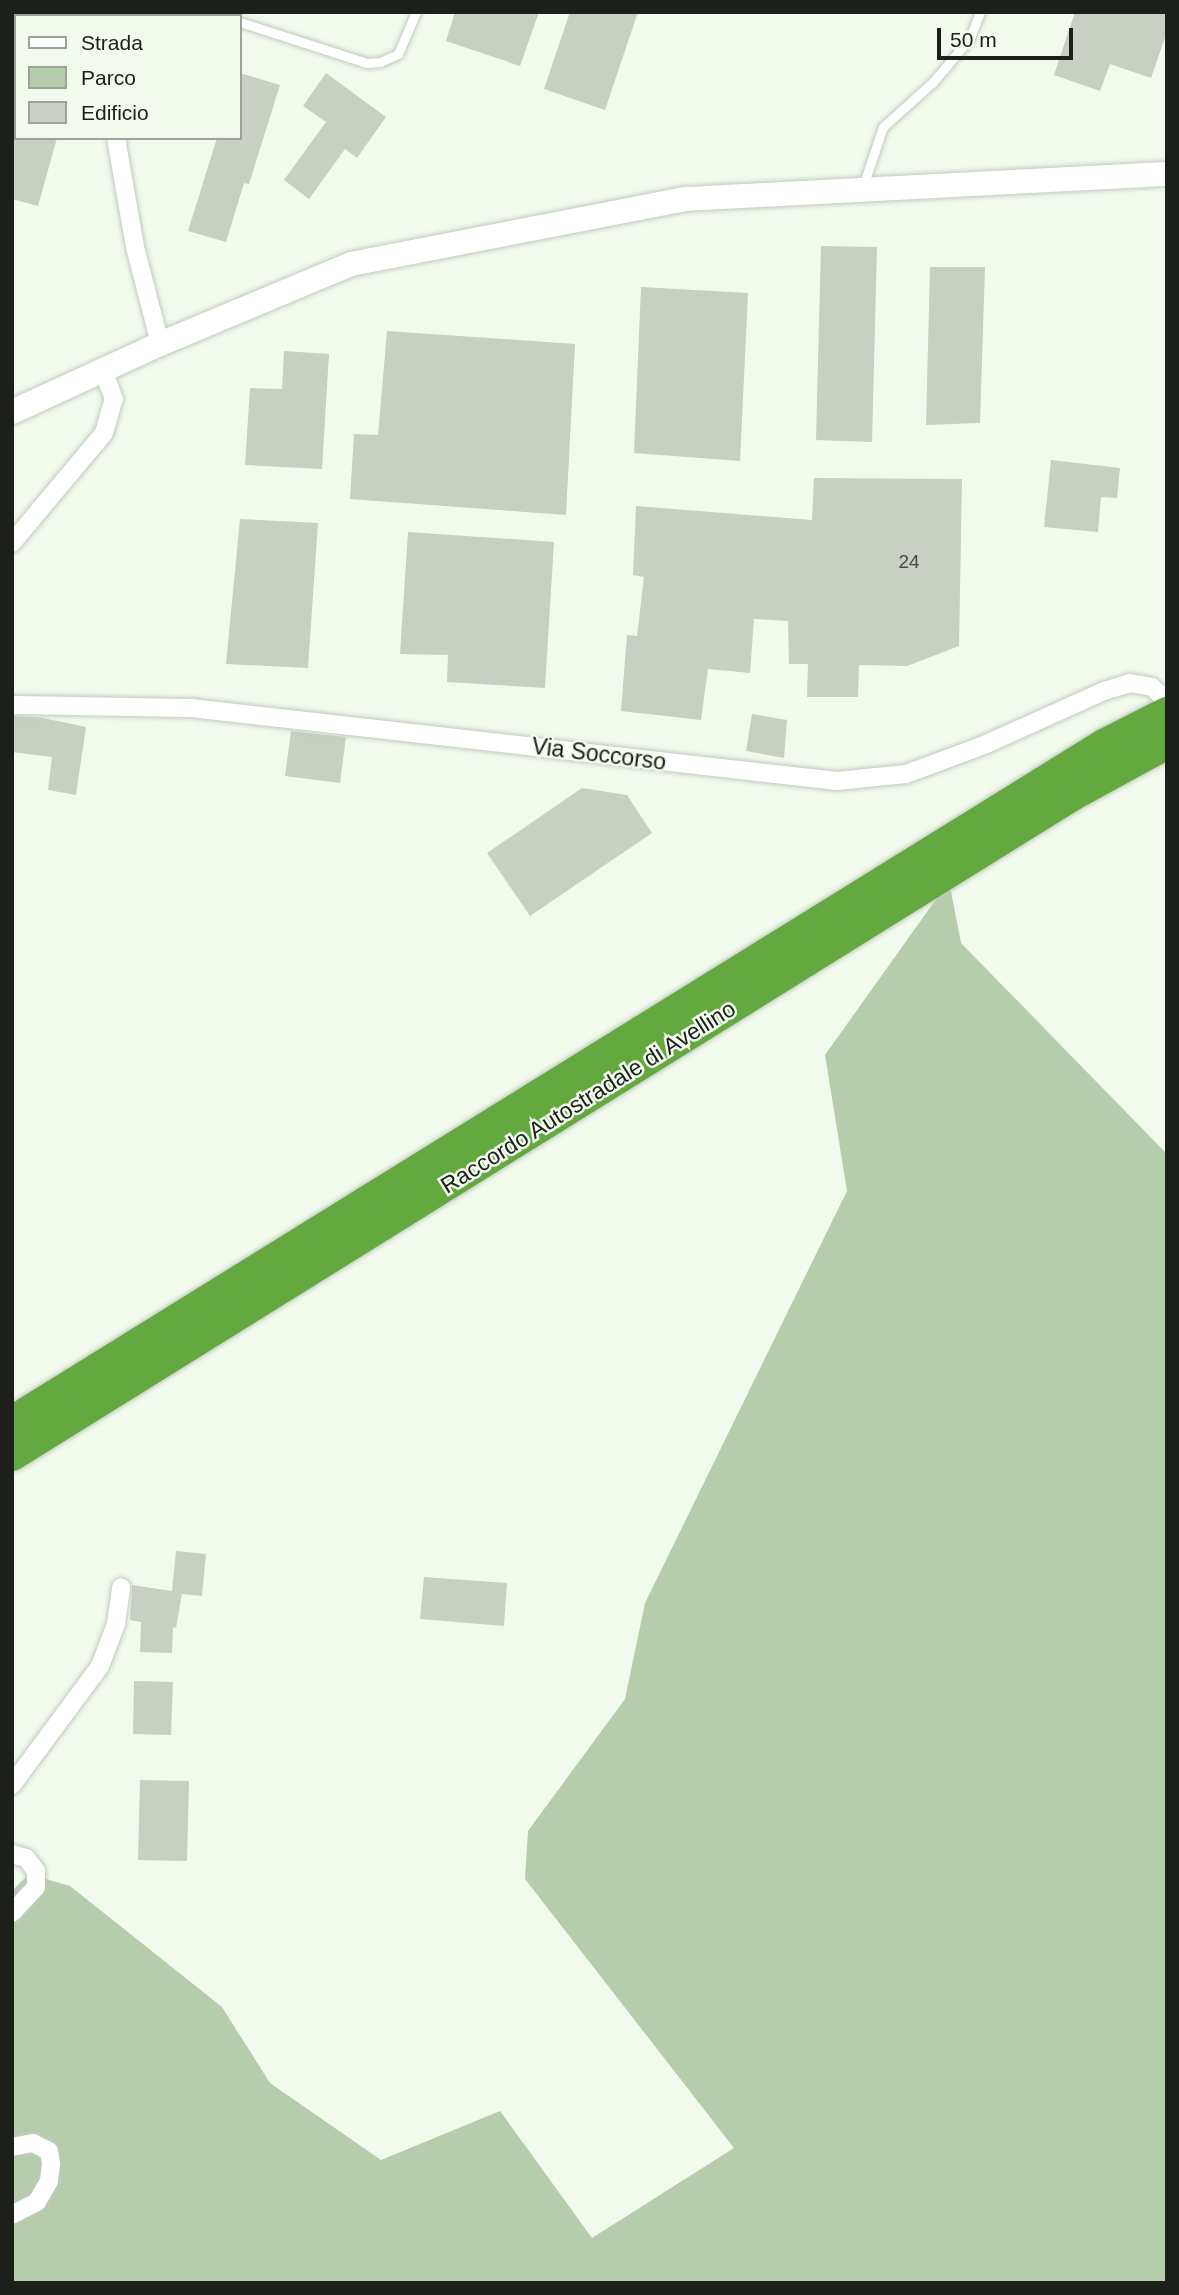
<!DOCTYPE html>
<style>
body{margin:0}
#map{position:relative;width:1179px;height:2295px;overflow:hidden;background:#f1faed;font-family:Arial,sans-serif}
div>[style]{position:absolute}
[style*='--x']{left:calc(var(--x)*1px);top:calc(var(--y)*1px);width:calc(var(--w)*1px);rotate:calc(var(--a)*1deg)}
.green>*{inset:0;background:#b5cdab}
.building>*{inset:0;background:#c7d0c3}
.roads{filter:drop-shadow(0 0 2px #c0cabd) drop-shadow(0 0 2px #c0cabd)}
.lane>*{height:9px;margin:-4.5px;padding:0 4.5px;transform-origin:4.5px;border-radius:4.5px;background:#fff}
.street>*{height:18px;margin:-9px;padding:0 9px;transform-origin:9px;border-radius:9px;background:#fff}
.secondary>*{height:24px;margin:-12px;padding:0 12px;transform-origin:12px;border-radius:12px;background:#fff}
.highway>*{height:32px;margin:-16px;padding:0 16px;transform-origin:16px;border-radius:16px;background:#64a840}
span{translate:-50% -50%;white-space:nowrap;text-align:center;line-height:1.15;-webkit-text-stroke:5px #f1faed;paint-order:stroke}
.number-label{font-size:19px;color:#474b44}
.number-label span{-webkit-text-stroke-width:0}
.street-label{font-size:23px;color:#1c1f1a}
.frame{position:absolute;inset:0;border:14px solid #1c1f1a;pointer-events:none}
.legend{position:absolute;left:14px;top:14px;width:228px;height:126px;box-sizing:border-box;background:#f1faed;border:2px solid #9ca299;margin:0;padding:9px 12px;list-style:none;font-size:21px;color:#1c1f1a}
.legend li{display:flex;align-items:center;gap:14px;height:35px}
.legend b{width:35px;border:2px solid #9ca299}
.scale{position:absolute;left:937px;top:28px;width:136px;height:32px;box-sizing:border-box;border:4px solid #1c1f1a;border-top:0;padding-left:9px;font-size:21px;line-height:24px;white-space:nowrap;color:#1c1f1a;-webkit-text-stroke:5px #f1faed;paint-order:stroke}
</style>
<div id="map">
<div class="green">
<i style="clip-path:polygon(949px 881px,961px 943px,1167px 1154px,1167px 2283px,12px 2283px,12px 1891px,29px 1874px,70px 1886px,222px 2007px,270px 2083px,381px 2160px,500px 2111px,592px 2238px,734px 2148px,525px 1879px,528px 1831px,625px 1699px,645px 1603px,847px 1191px,825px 1055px)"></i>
</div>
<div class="building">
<i style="clip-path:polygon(455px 12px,539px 12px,520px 66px,446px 41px)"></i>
<i style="clip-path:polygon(570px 12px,638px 12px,605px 110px,544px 89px)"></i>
<i style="clip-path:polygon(1075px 12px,1167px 12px,1167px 32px,1151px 78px,1110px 64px,1100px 91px,1054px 75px)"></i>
<i style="clip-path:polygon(240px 73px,280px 85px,249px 184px,244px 183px,226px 242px,188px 231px,217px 138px,240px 138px)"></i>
<i style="clip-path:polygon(326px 73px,386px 117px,357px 158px,345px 149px,309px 199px,284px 180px,326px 122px,303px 106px)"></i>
<i style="clip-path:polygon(12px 138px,57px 138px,38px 206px,12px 199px)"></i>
<i style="clip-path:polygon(821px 246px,877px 247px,872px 442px,816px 440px)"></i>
<i style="clip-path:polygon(930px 267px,985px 267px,980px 423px,926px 425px)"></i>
<i style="clip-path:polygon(641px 287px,748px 293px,740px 461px,634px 453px)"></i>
<i style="clip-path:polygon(387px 331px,575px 344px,566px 515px,350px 499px,354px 434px,378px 435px)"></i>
<i style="clip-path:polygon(284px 351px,329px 354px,322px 469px,245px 465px,250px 388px,282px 389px)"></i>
<i style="clip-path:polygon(1051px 460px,1120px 468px,1117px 498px,1101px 497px,1098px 532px,1044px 527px)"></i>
<i style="clip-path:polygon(814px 478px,962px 479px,959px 646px,907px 666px,859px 665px,858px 697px,807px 697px,808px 664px,789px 664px,788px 621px,754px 619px,750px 673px,708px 669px,701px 720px,621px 711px,627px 635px,637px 636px,644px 577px,633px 575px,636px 506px,812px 520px)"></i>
<i style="clip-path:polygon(240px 519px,318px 523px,308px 668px,226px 664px)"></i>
<i style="clip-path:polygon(408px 532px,554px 542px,545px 688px,447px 682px,448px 655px,400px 654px)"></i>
<i style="clip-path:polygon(752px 714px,787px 720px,784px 758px,746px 751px)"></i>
<i style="clip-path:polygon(12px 716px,38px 717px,86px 727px,76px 795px,48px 790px,52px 757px,12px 752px)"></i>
<i style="clip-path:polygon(291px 731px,346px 737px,340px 783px,285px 776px)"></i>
<i style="clip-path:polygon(582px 788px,627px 795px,652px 833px,530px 916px,487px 853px)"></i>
<i style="clip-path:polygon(176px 1551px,206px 1554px,202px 1596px,182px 1594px,176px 1628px,173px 1627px,172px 1653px,140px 1652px,141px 1622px,130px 1620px,132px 1585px,172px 1591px)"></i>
<i style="clip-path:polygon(424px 1577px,507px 1583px,504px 1626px,420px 1619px)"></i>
<i style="clip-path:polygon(134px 1681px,173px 1682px,171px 1735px,133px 1734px)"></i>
<i style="clip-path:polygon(140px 1780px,189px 1781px,187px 1861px,138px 1860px)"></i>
</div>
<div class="roads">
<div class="lane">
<i style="--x:209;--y:12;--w:12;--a:20"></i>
<i style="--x:240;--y:22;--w:133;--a:17.9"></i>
<i style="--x:367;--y:63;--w:13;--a:-4"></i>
<i style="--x:380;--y:62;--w:20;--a:-24"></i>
<i style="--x:398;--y:54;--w:46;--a:-66.8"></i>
<i style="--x:863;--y:186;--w:62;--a:-71.3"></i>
<i style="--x:883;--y:127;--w:67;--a:-42"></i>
<i style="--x:933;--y:82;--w:57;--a:-49.9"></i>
<i style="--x:970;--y:38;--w:28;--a:-69"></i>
</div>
<div class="street">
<i style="--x:98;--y:16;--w:4;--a:-90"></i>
<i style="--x:116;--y:138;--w:111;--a:80.1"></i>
<i style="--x:135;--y:247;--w:100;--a:75.5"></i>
<i style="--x:12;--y:543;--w:143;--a:-50.1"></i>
<i style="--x:104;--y:433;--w:35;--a:-74"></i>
<i style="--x:114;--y:399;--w:31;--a:-111"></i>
<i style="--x:12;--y:705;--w:179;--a:1"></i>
<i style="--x:191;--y:708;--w:650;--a:6.45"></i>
<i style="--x:837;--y:781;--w:69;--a:-5.8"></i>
<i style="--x:906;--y:774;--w:83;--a:-20.4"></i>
<i style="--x:984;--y:745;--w:132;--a:-24.2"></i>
<i style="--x:1104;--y:691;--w:27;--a:-17"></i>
<i style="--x:1130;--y:683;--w:22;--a:10"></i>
<i style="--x:1152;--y:687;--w:16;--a:43"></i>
<i style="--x:12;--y:1785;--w:148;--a:-53.5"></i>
<i style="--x:100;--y:1666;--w:45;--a:-69.1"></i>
<i style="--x:116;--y:1624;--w:37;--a:-82"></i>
<i style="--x:12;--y:1854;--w:15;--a:16"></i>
<i style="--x:26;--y:1858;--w:16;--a:52"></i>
<i style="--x:36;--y:1871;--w:16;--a:90"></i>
<i style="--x:36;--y:1887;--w:35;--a:133"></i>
<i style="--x:12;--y:2147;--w:21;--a:-11"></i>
<i style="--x:33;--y:2143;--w:18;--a:27"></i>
<i style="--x:49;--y:2151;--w:13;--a:81"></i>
<i style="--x:51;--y:2164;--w:17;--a:97"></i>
<i style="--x:49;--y:2181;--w:24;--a:120"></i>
<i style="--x:37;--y:2202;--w:28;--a:153"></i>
</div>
<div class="secondary">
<i style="--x:12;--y:412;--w:163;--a:-24.7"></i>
<i style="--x:160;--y:344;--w:207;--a:-22.7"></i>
<i style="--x:351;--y:264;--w:341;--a:-11"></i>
<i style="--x:686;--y:199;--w:482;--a:-3"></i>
</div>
<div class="highway">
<i style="--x:12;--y:1422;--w:1285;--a:-31.8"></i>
<i style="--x:1104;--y:745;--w:71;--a:-26.9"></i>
<i style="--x:12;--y:1455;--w:1249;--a:-31.91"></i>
<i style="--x:1072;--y:795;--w:108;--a:-28.7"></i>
</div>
</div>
<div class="number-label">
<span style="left:909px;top:562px">24</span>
</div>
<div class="street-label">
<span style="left:599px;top:754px;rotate:7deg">Via Soccorso</span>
<span style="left:588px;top:1097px;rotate:-32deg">Raccordo Autostradale di Avellino</span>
</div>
<div class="frame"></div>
<ul class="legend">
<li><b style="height:9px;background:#fff"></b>Strada</li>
<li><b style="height:19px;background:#b5cdab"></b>Parco</li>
<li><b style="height:19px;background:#c7d0c3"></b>Edificio</li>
</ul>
<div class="scale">50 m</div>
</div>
